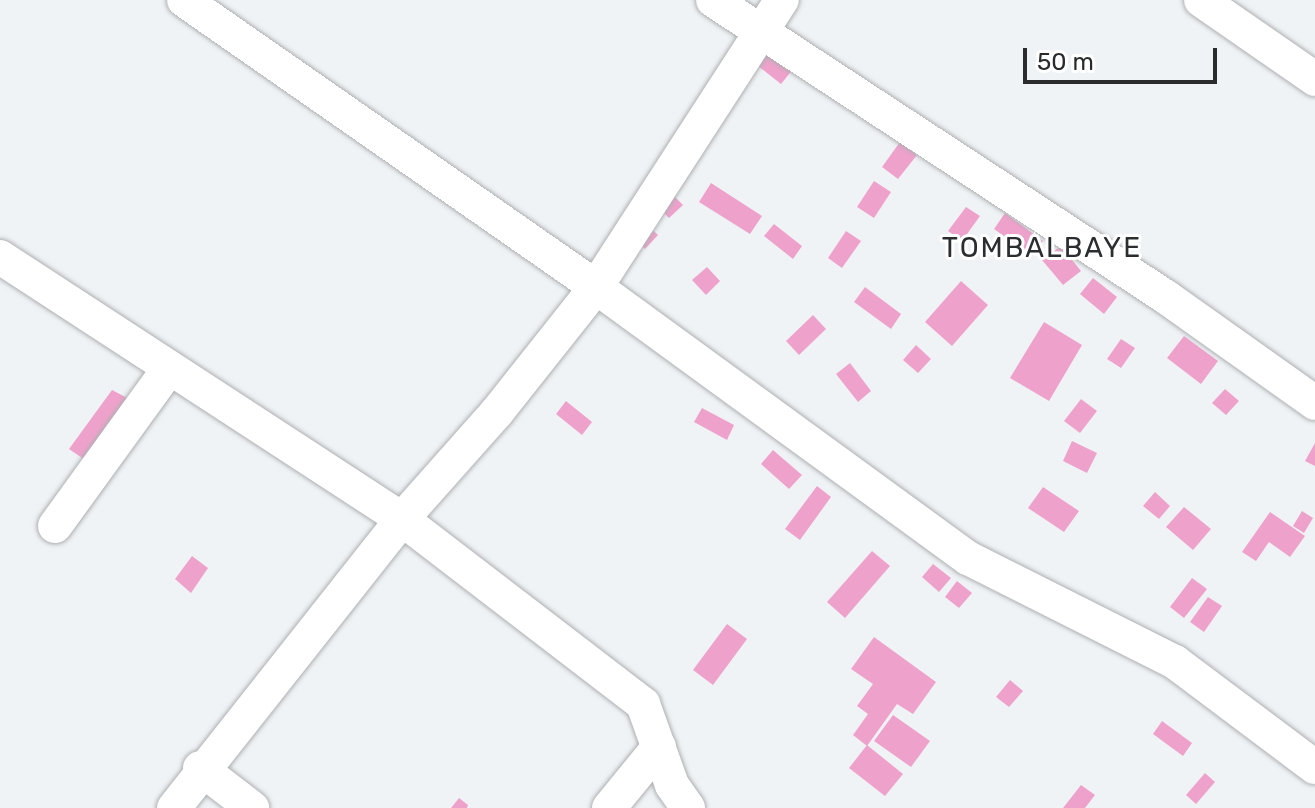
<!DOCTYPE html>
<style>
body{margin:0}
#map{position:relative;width:1315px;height:808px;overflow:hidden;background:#f0f3f5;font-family:Rubik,sans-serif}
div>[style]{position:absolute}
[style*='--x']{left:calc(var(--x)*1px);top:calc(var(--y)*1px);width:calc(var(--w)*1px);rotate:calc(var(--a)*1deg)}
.building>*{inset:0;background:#eea2cb}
.roads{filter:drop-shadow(0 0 2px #adb0b2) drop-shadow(0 0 2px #adb0b2)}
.minor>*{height:34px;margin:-17px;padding:0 17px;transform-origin:17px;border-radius:17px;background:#fff}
span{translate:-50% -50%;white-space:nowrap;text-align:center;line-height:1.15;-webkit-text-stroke:6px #fff;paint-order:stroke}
.neighbourhood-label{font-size:28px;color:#2b2d2f;letter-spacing:2px}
.scale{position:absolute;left:1023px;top:48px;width:194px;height:36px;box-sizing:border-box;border:4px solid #2a2b2c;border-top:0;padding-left:10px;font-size:24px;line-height:28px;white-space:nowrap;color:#2a2b2c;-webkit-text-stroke:6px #fff;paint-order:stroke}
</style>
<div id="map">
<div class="building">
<i style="clip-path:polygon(766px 46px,794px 68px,781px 84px,753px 62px)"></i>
<i style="clip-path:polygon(900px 142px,917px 155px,898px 179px,882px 167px)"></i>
<i style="clip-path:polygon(874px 181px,891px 192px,874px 218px,857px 207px)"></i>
<i style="clip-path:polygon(711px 183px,762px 216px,750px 234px,699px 202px)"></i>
<i style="clip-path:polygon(669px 191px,683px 205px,669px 218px,655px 204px)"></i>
<i style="clip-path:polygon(966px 207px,980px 216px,962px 241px,948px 231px)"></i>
<i style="clip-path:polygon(1005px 213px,1043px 241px,1032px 256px,994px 229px)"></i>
<i style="clip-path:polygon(646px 224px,658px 235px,645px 249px,633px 237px)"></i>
<i style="clip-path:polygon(774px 224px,802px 246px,793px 259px,764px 236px)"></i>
<i style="clip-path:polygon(846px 231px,861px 241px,842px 268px,828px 258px)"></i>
<i style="clip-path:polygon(1061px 246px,1081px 271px,1063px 285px,1042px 260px)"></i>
<i style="clip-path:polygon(707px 267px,720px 281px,706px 295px,692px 280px)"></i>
<i style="clip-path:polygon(1093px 278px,1117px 297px,1104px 314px,1080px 294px)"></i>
<i style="clip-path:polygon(961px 281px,988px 305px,952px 346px,925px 322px)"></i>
<i style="clip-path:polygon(865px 287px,901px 314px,891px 329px,854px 302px)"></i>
<i style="clip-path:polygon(813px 315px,826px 329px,799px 355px,786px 341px)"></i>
<i style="clip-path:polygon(1044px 322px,1082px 345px,1049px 401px,1010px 378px)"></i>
<i style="clip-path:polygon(1184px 336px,1218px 361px,1201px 384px,1167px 358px)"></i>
<i style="clip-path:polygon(1121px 339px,1135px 348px,1121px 368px,1107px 359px)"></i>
<i style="clip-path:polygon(916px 345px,931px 359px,918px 373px,903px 360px)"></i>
<i style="clip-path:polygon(850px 363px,871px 391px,858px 402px,836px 374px)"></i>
<i style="clip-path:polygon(1225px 389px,1239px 401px,1226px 415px,1212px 403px)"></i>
<i style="clip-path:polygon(112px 390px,133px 401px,91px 464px,69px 449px)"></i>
<i style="clip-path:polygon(1081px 399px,1097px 411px,1080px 433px,1064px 421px)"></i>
<i style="clip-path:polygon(566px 401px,592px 422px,582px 435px,556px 414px)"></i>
<i style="clip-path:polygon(702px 408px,734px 425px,727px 440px,694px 422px)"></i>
<i style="clip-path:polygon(1072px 441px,1097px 453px,1087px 473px,1063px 461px)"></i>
<i style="clip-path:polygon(1315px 443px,1315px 466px,1305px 461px)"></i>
<i style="clip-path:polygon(773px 450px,802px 475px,789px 489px,761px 464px)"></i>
<i style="clip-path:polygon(817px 486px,831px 497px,800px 540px,785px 529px)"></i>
<i style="clip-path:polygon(1043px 487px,1079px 511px,1064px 532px,1028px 508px)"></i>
<i style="clip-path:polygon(1155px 492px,1170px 506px,1159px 519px,1143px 506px)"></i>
<i style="clip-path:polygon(1184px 507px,1211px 529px,1193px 550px,1166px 527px)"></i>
<i style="clip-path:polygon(1302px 511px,1313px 518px,1304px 533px,1293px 526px)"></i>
<i style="clip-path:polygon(1270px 512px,1305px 536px,1290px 557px,1269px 542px,1256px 561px,1242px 552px)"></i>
<i style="clip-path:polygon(872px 551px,890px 566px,845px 618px,827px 602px)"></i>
<i style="clip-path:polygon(192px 556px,208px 568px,191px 593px,175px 579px)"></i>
<i style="clip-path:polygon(933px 564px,951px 578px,939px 592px,922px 577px)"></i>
<i style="clip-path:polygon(1192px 578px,1207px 589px,1184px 618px,1170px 607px)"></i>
<i style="clip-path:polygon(957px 581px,972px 593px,959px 608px,945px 597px)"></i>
<i style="clip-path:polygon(1208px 597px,1222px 606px,1204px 632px,1190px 622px)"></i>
<i style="clip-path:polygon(727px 624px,747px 639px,713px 685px,693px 670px)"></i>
<i style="clip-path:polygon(874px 637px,936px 682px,913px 714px,897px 704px,867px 746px,853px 735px,868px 714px,857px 706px,873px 684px,851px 669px)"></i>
<i style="clip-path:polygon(1010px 680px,1023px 691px,1009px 707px,996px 697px)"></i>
<i style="clip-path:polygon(893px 715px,930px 741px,911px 767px,874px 741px)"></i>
<i style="clip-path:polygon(1162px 721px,1192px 743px,1183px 756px,1153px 734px)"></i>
<i style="clip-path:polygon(867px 745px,903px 774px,885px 796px,849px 768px)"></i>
<i style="clip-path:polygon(1205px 773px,1215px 782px,1196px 804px,1186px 795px)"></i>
<i style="clip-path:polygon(1081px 785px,1095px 795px,1085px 808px,1063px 808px)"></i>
<i style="clip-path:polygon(459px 798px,468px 805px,467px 808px,451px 808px)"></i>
</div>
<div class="roads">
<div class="minor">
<i style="--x:184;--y:0;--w:502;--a:34.86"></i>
<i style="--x:596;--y:287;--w:460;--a:36.1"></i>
<i style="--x:968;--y:558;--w:232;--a:26.7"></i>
<i style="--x:1175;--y:662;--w:175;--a:36.9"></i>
<i style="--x:713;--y:0;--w:542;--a:33.25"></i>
<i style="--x:1166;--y:297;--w:183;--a:35.4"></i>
<i style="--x:1201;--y:0;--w:139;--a:34.7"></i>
<i style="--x:0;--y:257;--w:480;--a:33.1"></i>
<i style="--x:402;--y:519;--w:304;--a:37.5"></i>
<i style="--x:643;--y:704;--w:86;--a:70.3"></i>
<i style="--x:672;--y:785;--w:28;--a:55"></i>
<i style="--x:55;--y:526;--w:193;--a:-54.1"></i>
<i style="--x:200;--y:768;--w:66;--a:37.6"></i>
<i style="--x:174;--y:808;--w:368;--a:-51.7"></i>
<i style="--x:402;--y:519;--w:143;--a:-48.4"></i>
<i style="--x:497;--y:412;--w:159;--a:-51.6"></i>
<i style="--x:596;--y:287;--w:342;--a:-57.1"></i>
<i style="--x:609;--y:808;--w:79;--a:-50.7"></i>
</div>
</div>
<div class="neighbourhood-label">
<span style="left:1042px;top:248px">TOMBALBAYE</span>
</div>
<div class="scale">50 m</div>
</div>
